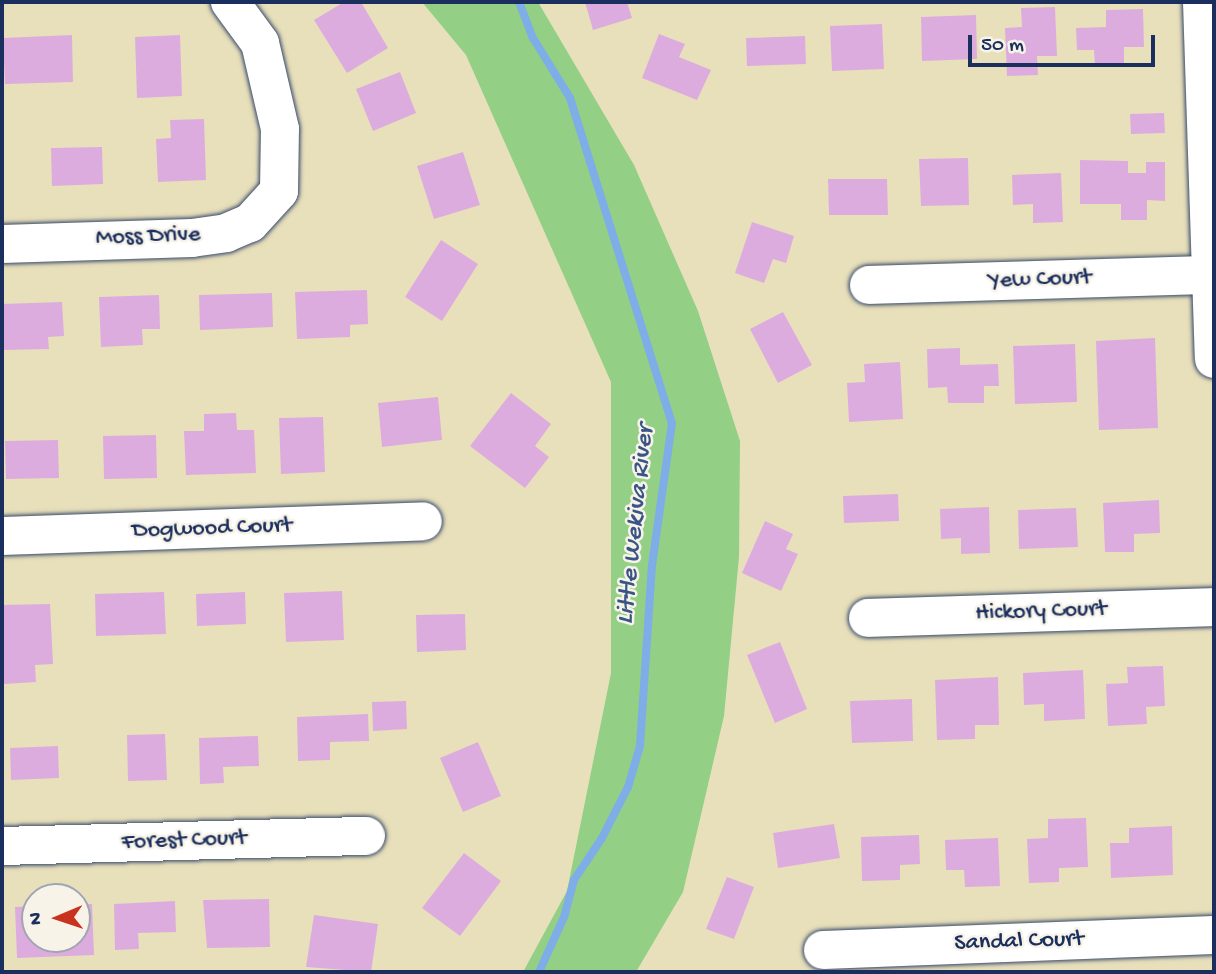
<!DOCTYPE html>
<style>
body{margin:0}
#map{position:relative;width:1216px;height:974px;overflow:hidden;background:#e8e0bb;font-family:"Gochi Hand",sans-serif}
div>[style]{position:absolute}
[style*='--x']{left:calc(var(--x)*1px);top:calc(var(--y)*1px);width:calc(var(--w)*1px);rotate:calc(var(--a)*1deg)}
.green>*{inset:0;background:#93cf85}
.stream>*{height:8px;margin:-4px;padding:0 4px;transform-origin:4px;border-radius:4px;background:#7eade8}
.building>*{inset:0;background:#ddacde}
.roads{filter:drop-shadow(0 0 2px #3a4a6c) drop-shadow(0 0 2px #3a4a6c)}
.minor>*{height:38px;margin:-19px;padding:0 19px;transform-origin:19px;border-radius:19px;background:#fff}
span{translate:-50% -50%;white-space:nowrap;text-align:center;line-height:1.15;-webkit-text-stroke:5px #f7f3e8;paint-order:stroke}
.street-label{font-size:24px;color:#1b2f5e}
.water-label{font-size:26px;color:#395587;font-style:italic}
.frame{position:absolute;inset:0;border:4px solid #1b2f5e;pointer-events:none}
.north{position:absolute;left:21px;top:883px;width:70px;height:70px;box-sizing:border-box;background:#f7f3e8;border:2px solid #9fa5b1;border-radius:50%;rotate:268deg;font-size:19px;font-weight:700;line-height:28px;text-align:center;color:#1b2f5e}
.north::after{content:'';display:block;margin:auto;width:24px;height:32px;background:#c8321e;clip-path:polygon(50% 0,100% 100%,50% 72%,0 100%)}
.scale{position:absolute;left:968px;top:35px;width:187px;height:32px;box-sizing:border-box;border:4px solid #1b2f5e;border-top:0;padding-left:9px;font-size:21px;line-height:24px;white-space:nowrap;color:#1b2f5e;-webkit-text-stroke:5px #f7f3e8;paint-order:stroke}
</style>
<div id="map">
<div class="green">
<i style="clip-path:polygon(422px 2px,538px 2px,634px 165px,698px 311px,740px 441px,739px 557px,724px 716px,683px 892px,636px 972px,523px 972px,567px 891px,611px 673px,611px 382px,466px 55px)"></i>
</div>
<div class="stream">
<i style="--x:519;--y:2;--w:39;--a:69"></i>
<i style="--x:533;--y:38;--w:70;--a:58.3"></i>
<i style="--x:570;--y:98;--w:341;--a:72.6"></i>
<i style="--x:672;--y:423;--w:143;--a:98"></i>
<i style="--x:652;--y:565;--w:181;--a:93.8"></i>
<i style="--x:640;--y:746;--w:43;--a:106.3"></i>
<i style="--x:628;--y:787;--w:57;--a:117"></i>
<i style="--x:602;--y:838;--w:50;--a:123.7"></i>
<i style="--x:574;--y:880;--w:38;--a:105"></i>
<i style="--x:564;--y:917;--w:60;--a:114.4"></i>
</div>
<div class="building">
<i style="clip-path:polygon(344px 2px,361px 2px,388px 48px,347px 73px,314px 20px)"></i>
<i style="clip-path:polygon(585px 2px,627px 2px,632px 18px,593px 30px)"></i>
<i style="clip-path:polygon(1055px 7px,1057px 56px,1037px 56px,1038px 75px,1007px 76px,1005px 28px,1022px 27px,1021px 8px)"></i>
<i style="clip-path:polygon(1143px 9px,1144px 47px,1124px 47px,1124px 65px,1095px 66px,1094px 50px,1077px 50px,1076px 28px,1106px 27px,1106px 10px)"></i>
<i style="clip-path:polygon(976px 15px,977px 59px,922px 61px,921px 17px)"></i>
<i style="clip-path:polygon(882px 24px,884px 69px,832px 71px,830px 26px)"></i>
<i style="clip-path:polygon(659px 34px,685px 44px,679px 57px,711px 70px,697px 100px,642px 78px)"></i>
<i style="clip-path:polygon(72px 35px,73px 82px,5px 84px,3px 38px)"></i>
<i style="clip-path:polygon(180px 35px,182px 96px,137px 98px,135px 37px)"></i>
<i style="clip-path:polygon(805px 36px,806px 64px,747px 66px,746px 38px)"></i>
<i style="clip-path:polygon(400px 72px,416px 113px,373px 131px,356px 89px)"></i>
<i style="clip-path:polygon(1164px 113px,1165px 133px,1131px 134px,1130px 114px)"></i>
<i style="clip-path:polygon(204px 119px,206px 180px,158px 182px,156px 139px,171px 138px,170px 120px)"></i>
<i style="clip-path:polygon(102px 147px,103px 184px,52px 186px,51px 148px)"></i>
<i style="clip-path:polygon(463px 152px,480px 205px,434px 219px,417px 166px)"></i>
<i style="clip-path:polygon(968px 158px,969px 205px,921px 206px,919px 159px)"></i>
<i style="clip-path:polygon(1080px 160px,1128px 161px,1128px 173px,1146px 173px,1146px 162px,1165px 162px,1165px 201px,1147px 200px,1147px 220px,1121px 220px,1121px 204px,1080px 204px)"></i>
<i style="clip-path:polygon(1061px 173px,1063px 222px,1033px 223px,1033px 204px,1013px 205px,1012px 175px)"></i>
<i style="clip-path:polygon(828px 179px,887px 179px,888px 215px,829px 215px)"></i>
<i style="clip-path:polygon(752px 222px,794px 236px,786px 263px,773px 259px,764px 283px,735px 273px)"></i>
<i style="clip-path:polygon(441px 240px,478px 264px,442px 321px,405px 297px)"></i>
<i style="clip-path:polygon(367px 290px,368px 324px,350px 325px,350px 337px,297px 339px,295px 292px)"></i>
<i style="clip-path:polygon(272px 293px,273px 327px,200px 330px,199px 295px)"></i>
<i style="clip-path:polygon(159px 295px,160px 329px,142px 329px,143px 345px,101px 347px,99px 297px)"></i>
<i style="clip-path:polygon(62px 302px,64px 336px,48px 337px,49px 349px,2px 350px,2px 304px)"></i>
<i style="clip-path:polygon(783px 312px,812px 365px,778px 383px,750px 329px)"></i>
<i style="clip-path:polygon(1155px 338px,1158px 428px,1099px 430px,1096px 341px)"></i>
<i style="clip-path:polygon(1075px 344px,1077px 402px,1015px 404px,1013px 346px)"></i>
<i style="clip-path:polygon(960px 348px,960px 365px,998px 364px,999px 386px,984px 386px,984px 403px,948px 403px,947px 387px,928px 388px,927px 349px)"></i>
<i style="clip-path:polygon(900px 362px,903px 419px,849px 422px,847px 383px,865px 382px,864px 364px)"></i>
<i style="clip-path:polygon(511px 393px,551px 424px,535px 446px,549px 457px,525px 488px,470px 446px)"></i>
<i style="clip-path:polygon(438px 397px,442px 440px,382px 447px,378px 403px)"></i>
<i style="clip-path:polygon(236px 413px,237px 430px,254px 430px,256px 473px,186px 475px,184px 431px,204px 431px,204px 414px)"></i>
<i style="clip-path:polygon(323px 417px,325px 472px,281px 474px,279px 418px)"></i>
<i style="clip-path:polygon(156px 435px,157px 478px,104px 479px,103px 436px)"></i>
<i style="clip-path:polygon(58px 440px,59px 478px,6px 479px,5px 441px)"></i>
<i style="clip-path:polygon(898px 494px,899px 521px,844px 523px,843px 496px)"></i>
<i style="clip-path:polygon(1159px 500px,1160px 533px,1134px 534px,1134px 552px,1105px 552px,1103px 503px)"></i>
<i style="clip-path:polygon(989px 507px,990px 553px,961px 554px,961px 538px,941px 539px,940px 509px)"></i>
<i style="clip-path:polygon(1076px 508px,1078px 547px,1019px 549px,1018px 510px)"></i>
<i style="clip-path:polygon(765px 521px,793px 534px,786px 549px,798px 554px,781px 591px,742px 573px)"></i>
<i style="clip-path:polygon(342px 591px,344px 640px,286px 642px,284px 593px)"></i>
<i style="clip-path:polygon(164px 592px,166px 634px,96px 636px,95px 594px)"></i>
<i style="clip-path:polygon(245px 592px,246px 624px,197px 626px,196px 594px)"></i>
<i style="clip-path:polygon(50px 604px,53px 664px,35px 665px,36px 682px,4px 684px,2px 605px)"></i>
<i style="clip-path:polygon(465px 614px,466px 650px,417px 652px,416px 615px)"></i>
<i style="clip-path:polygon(780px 642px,807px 709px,775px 723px,747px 655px)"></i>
<i style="clip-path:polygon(1163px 666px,1165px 706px,1146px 707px,1147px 724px,1108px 726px,1106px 684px,1128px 683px,1127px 667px)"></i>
<i style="clip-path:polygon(1083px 670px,1085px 719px,1044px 721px,1044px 704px,1024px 705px,1023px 673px)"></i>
<i style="clip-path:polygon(998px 677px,999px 725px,975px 725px,975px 739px,937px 740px,935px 680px)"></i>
<i style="clip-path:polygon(912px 699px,913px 741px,852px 743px,850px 701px)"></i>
<i style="clip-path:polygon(406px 701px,407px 729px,373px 731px,372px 702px)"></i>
<i style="clip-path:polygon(368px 714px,369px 741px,330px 742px,330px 760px,298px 761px,297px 717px)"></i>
<i style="clip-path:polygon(165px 734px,167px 780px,128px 781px,127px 735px)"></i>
<i style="clip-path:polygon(258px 736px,259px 766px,223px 767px,224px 783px,200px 784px,199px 738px)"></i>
<i style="clip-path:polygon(478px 742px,501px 796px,463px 812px,440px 758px)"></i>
<i style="clip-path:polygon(58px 746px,59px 778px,11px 780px,10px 748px)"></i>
<i style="clip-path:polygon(1086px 818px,1088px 867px,1059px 868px,1059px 882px,1029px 883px,1027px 839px,1048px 838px,1048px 819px)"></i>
<i style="clip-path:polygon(834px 824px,840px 858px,778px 868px,773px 833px)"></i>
<i style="clip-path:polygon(1172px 826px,1173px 875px,1111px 878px,1110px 843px,1129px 843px,1129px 828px)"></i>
<i style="clip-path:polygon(919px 835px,920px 864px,900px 865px,900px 880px,862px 881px,861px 837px)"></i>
<i style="clip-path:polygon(998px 838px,1000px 886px,965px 887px,964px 870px,946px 870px,945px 840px)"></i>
<i style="clip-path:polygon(464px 853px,501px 881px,460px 936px,422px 908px)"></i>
<i style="clip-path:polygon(727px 877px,754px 887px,734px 939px,706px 929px)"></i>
<i style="clip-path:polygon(269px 899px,270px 947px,207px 948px,203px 900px)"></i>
<i style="clip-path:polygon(175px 901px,176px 932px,138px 933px,139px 949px,115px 950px,114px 904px)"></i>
<i style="clip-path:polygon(92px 904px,94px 955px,17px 958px,15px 907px,35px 906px,35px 939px,77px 939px,77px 905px)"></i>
<i style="clip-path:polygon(314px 915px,378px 924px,371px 972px,306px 967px)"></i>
</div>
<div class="roads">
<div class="minor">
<i style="--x:1202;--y:2;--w:357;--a:88.1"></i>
<i style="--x:2;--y:244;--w:190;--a:-1.8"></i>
<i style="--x:192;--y:238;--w:34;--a:-8"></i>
<i style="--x:226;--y:233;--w:26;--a:-23"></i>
<i style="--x:250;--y:223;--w:43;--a:-47.8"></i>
<i style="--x:279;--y:191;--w:62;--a:-89.1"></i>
<i style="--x:280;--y:129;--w:88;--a:-103.1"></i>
<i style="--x:260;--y:43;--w:51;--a:-126.2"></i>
<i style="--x:869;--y:285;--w:343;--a:-1.7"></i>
<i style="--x:2;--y:536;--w:421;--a:-2"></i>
<i style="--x:868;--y:618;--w:346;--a:-1.8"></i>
<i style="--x:2;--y:846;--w:364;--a:-1.6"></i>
<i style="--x:823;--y:950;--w:391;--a:-2.2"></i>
</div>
</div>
<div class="street-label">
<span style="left:148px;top:237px;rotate:-2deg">Moss Drive</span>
<span style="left:1040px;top:280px;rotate:-2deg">Yew Court</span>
<span style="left:212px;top:529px;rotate:-2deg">Dogwood Court</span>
<span style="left:1041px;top:612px;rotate:-2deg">Hickory Court</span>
<span style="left:184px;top:841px;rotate:-2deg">Forest Court</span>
<span style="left:1019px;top:942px;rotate:-2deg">Sandal Court</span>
</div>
<div class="water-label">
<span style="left:637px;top:525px;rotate:-84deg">Little Wekiva River</span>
</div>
<div class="frame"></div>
<div class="north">N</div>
<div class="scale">50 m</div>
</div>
